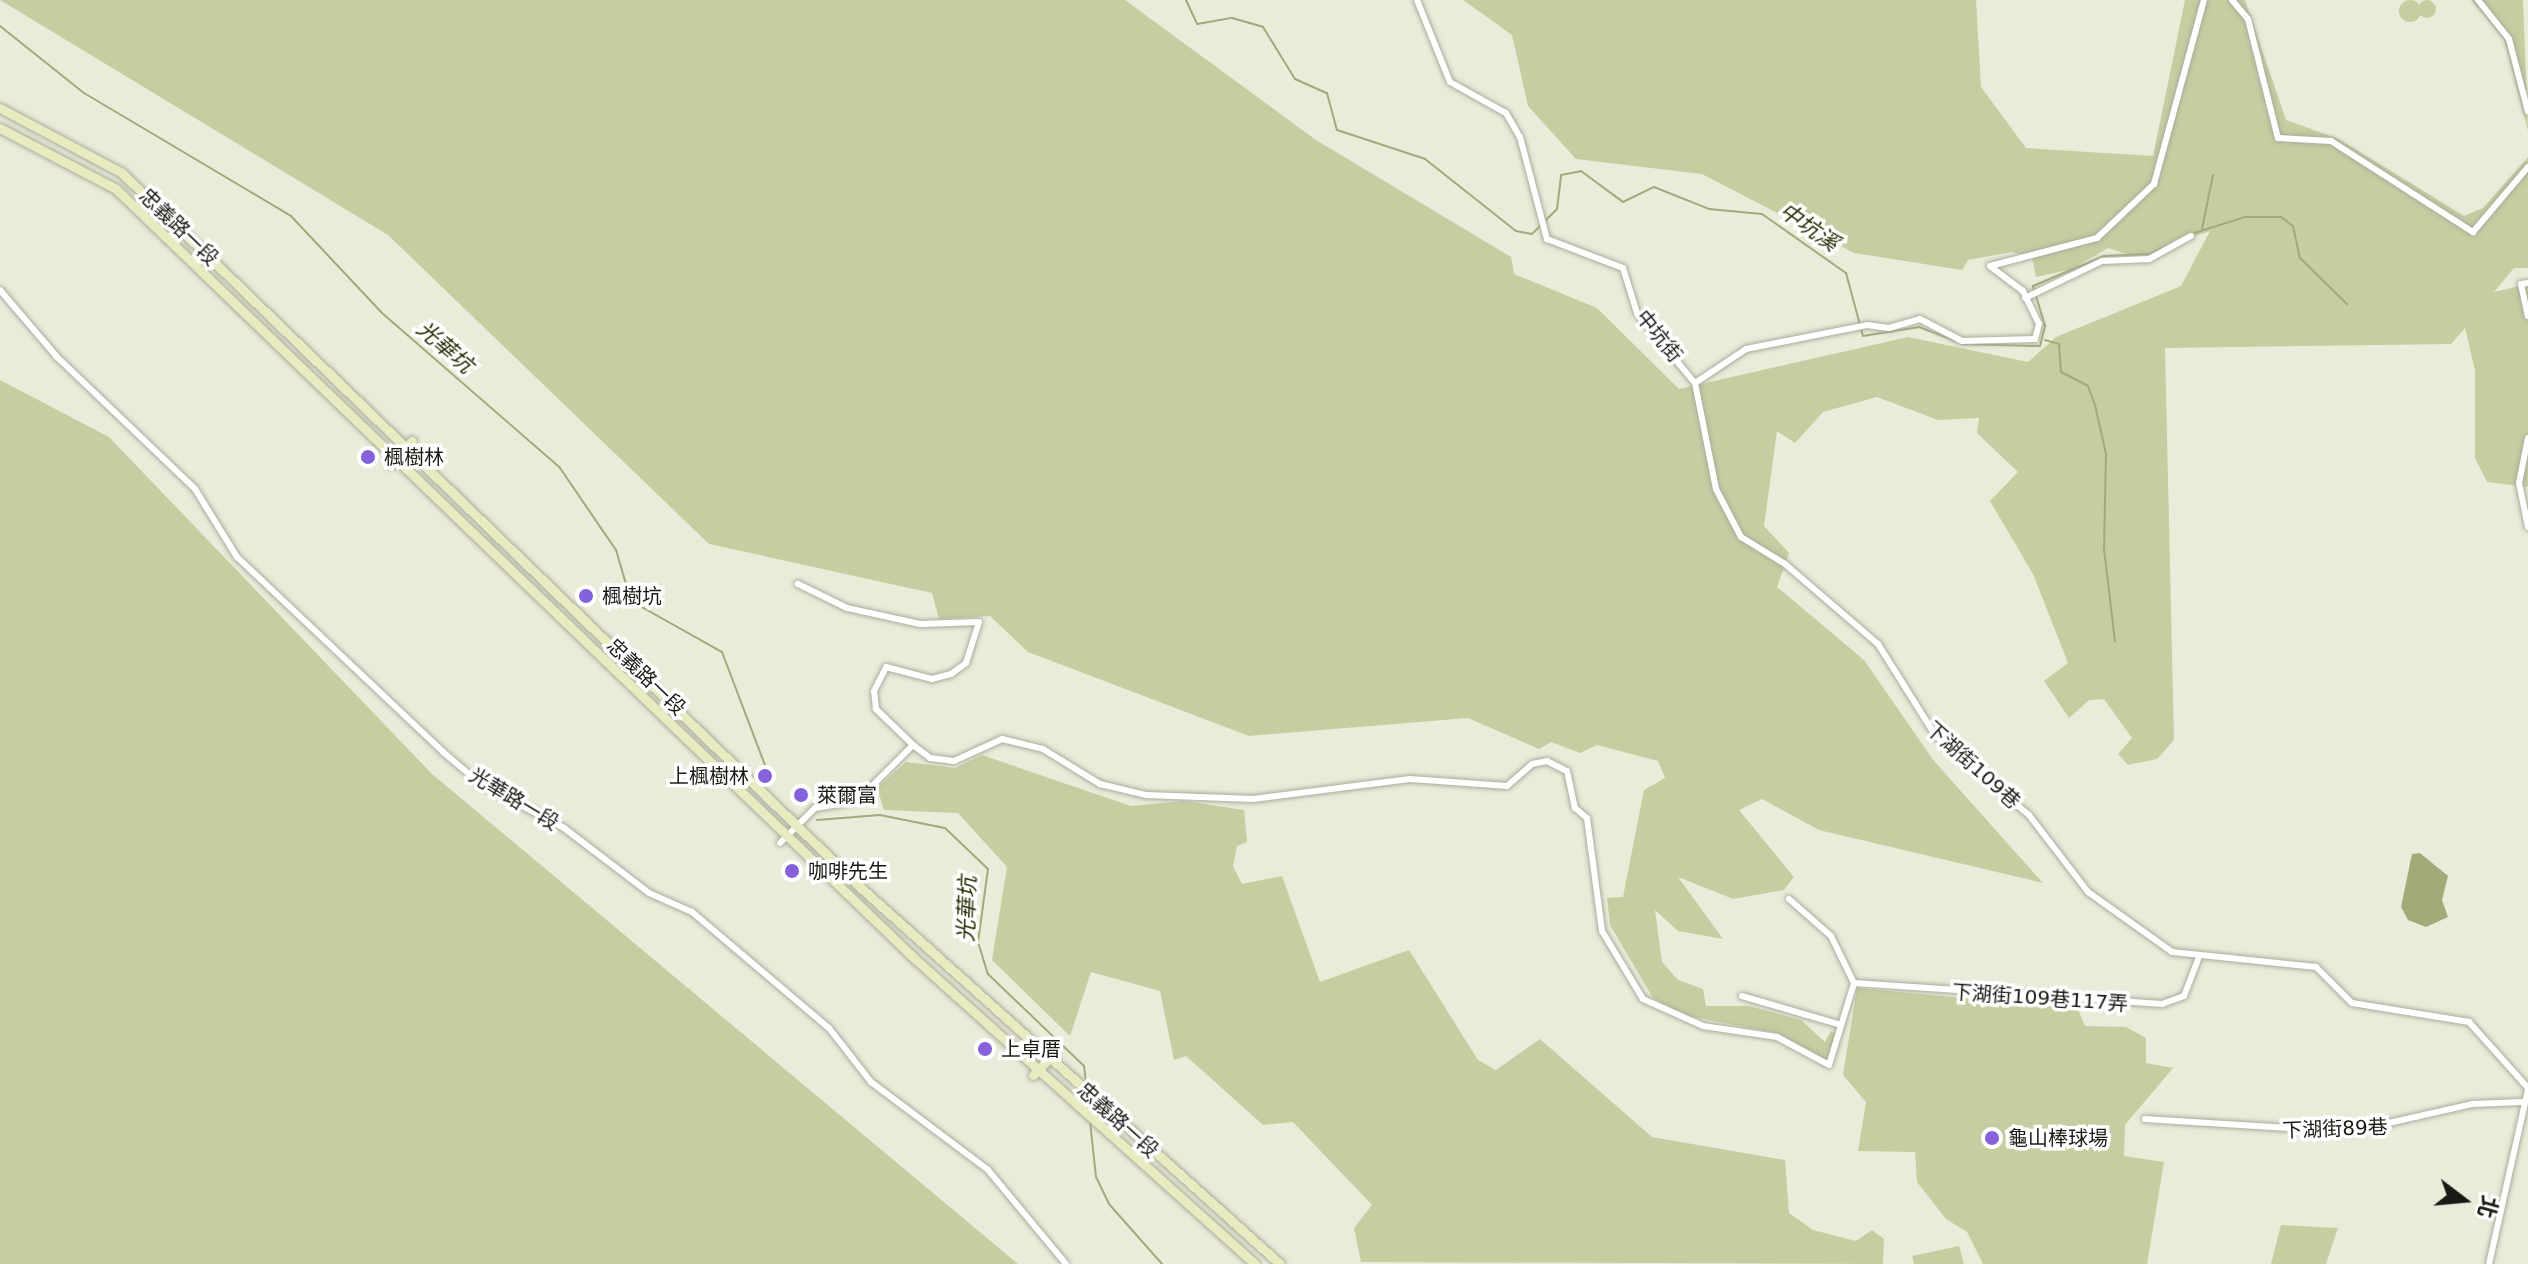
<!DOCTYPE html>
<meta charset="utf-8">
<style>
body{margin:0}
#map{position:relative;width:2528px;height:1264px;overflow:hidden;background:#eaecda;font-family:"DejaVu Sans","Noto Sans TC",sans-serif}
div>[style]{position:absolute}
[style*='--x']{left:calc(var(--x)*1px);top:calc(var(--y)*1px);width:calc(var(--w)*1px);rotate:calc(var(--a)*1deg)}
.green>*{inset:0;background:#c7cda1}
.round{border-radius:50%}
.water>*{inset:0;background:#a3a979}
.stream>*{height:2px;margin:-1px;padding:0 1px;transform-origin:1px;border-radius:1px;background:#a3a979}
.roads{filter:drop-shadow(0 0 2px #aaad9c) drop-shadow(0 0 2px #aaad9c)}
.minor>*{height:6px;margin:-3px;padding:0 3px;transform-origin:3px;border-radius:3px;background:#fff}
.secondary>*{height:9px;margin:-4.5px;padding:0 4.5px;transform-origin:4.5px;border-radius:4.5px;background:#e8ebbf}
.dots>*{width:22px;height:22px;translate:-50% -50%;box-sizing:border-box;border:4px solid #fff;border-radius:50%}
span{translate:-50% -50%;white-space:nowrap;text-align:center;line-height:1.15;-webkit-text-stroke:7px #fff;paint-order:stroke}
.street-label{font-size:20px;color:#191a14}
.poi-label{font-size:20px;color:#191a14}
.left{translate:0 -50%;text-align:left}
.right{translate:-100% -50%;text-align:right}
.water-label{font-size:22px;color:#2a2d06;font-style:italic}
.north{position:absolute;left:2424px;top:1160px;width:80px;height:80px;-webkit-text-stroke:6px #fff;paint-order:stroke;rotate:106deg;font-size:22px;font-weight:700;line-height:32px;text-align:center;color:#191a14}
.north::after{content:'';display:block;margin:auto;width:28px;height:36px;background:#191a14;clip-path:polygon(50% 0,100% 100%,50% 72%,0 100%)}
</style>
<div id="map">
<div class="green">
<i class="round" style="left:2418px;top:0;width:18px;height:18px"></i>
<i style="clip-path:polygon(0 0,1125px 0,1316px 140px,1511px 257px,1514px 274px,1597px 308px,1679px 389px,1908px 337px,2028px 362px,2056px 337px,2181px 286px,2210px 231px,2136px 257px,2108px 248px,2072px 269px,2036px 277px,2032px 257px,2012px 252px,1968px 260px,1962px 270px,1854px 253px,1702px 174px,1576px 159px,1528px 106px,1512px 35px,1463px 0,1976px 0,1981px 87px,2026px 148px,2153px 156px,2185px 0,2245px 0,2286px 120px,2339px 139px,2464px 216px,2483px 208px,2528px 157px,2528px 268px,2514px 268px,2494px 292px,2528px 284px,2528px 487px,2487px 482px,2475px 458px,2475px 370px,2465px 328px,2451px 344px,2165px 348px,2174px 740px,2157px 759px,2128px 765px,2118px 754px,2132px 738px,2104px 699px,2089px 700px,2069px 718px,2044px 681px,2068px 663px,2033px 574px,1990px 501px,2018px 472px,1977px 433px,1979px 418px,1938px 420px,1877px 397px,1823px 412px,1795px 443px,1777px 431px,1764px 526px,1789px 553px,1777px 587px,1864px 660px,1934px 761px,2043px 883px,1819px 830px,1762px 799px,1739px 810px,1794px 877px,1784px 890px,1733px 899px,1678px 877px,1723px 939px,1678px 931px,1655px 910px,1662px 962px,1678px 980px,1703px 989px,1706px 1006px,1749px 1006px,1801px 1020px,1825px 1042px,1831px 1031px,1838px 1035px,1833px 1059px,1819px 1059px,1777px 1033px,1687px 1016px,1653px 998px,1610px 925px,1607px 898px,1623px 897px,1644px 790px,1665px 778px,1658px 761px,1597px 745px,1580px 753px,1551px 742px,1539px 749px,1468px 718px,1249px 736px,1028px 652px,990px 616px,939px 619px,932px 593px,709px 544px,388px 235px)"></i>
<i style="clip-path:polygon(2471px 0,2523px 0,2528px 131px,2504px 40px)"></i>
<i class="round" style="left:2399px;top:0;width:22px;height:22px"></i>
<i style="clip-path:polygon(0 380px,109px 437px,432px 774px,1018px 1264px,0 1264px)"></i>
<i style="clip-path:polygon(982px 755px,1131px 806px,1185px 801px,1244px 810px,1247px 842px,1237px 846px,1233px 866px,1242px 884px,1282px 876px,1320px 982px,1409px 950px,1478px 1060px,1496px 1070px,1540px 1039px,1652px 1137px,1785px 1160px,1789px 1213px,1813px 1230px,1856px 1241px,1872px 1230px,1884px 1239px,1883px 1264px,1361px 1262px,1354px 1228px,1372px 1205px,1293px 1122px,1263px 1125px,1186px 1056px,1174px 1060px,1160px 991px,1091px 972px,1070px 1036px,992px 960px,1007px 867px,958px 813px,884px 810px,877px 788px,906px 762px,955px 768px)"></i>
<i style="clip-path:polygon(1857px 988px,2078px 1009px,2085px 1026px,2126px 1027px,2146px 1038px,2146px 1063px,2173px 1068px,2125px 1125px,2124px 1156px,2164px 1162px,2147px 1264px,1983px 1264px,1967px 1232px,1946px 1219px,1917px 1182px,1915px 1152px,1858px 1151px,1866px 1102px,1843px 1075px)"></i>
<i style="clip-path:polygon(2281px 1225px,2338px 1228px,2326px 1264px,2271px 1264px)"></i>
<i style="clip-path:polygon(1959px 1246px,1964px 1264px,1914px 1264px,1912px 1256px)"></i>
</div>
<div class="water">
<i style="clip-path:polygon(2420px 853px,2448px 876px,2442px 900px,2448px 917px,2426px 927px,2408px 920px,2401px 907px,2412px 854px)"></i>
</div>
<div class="stream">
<i style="--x:1186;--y:0;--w:26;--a:65"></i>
<i style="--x:1197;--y:24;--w:36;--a:-10"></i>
<i style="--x:1232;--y:18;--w:32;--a:16"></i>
<i style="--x:1263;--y:27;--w:61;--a:58.4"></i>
<i style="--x:1295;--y:79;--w:35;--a:24"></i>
<i style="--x:1327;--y:93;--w:38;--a:75"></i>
<i style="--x:1337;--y:130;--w:93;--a:18.2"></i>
<i style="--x:1425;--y:159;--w:116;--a:38.4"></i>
<i style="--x:1516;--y:231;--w:16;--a:11"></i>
<i style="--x:1532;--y:234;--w:35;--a:-45"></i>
<i style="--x:1557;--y:209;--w:34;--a:-83"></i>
<i style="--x:1561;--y:175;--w:20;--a:-11"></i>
<i style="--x:1581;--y:171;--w:52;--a:36.4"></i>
<i style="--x:1623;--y:202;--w:34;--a:-26"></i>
<i style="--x:1654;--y:187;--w:59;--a:21.8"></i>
<i style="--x:1709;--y:209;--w:53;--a:5.4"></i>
<i style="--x:1762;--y:214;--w:103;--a:35.1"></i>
<i style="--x:1846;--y:273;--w:65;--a:74.9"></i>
<i style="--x:1863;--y:336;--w:57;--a:-9.1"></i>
<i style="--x:1919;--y:327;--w:40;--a:21"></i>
<i style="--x:0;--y:26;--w:107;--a:38.6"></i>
<i style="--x:84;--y:93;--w:241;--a:30.7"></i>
<i style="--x:291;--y:216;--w:133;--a:46.8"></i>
<i style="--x:382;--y:313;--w:236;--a:41"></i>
<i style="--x:560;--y:468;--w:99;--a:55.7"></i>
<i style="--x:616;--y:550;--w:53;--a:73.6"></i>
<i style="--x:631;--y:601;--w:104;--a:29.3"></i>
<i style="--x:722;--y:652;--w:129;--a:69.2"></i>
<i style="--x:2202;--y:229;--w:55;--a:-78.5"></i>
<i style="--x:2191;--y:234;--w:57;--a:-17.5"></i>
<i style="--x:2245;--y:217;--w:36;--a:0"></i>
<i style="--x:2281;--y:217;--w:15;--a:37"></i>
<i style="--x:2293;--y:226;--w:33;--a:78"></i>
<i style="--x:2300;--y:258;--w:66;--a:44.4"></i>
<i style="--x:2045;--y:340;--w:15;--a:16"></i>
<i style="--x:2059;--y:344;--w:28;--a:86"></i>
<i style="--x:2061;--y:372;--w:30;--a:27"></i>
<i style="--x:2088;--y:386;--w:20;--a:70"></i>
<i style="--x:2095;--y:405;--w:50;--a:77.3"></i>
<i style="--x:2106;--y:454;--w:95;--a:91.2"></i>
<i style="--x:2104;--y:549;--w:93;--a:83.2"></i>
<i style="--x:1962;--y:344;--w:78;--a:1.5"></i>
<i style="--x:2040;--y:346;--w:21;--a:-76"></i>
<i style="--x:2045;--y:326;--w:42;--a:-106.7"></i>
<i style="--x:2033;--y:286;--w:77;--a:-22.9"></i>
<i style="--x:2104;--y:256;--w:45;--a:-2.5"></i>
<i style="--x:2149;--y:254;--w:20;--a:-24"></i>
<i style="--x:817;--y:820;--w:63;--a:-4.5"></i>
<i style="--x:880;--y:815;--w:66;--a:11.3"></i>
<i style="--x:945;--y:828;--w:59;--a:43.6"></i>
<i style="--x:988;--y:869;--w:74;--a:97.8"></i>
<i style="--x:978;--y:942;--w:34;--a:73"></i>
<i style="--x:988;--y:974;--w:133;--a:43.8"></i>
<i style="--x:1084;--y:1066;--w:17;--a:83"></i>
<i style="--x:1087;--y:1097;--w:14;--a:86"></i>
<i style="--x:1090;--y:1121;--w:56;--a:83.9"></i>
<i style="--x:1096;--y:1177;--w:30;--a:64"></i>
<i style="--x:1109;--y:1204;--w:80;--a:48.5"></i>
</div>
<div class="roads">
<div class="minor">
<i style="--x:1417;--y:0;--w:88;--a:68.1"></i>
<i style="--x:1450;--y:82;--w:64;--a:29"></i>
<i style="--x:1506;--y:113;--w:28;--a:60"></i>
<i style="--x:1520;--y:137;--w:106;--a:75.2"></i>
<i style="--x:1547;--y:239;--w:81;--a:20.9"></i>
<i style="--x:1623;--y:268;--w:47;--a:72.7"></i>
<i style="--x:1637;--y:313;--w:91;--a:50.4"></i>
<i style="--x:1695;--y:383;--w:108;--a:78.8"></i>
<i style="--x:1716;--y:489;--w:54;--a:62.5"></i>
<i style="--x:1741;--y:537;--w:52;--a:31.5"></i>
<i style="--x:1785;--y:564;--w:123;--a:40.7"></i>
<i style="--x:1878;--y:644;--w:107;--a:57.9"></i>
<i style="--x:1935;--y:735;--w:123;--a:40.4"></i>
<i style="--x:2029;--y:815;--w:97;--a:52.5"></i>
<i style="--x:2088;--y:892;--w:103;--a:35.5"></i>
<i style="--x:2172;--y:952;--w:145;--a:5.9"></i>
<i style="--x:2316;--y:967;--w:51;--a:45"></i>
<i style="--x:2352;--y:1003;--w:119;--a:9.2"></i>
<i style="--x:2469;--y:1022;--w:89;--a:48.2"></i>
<i style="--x:2232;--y:0;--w:25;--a:50"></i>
<i style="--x:2248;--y:19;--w:123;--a:75.9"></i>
<i style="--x:2278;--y:138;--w:53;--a:3.2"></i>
<i style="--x:2331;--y:141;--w:169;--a:32.7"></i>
<i style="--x:2473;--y:232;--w:85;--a:-49.8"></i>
<i style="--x:2478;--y:0;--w:50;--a:51.5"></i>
<i style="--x:2509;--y:39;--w:75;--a:75.4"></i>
<i style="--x:2528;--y:283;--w:7;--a:172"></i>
<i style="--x:2521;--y:284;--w:33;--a:78"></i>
<i style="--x:0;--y:290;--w:88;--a:49.6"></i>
<i style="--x:57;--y:357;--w:191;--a:43.7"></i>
<i style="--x:195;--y:489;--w:80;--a:58.3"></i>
<i style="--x:237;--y:557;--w:284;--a:43.4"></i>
<i style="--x:443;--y:752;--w:50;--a:40.1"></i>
<i style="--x:481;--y:784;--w:94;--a:27.9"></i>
<i style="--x:564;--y:828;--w:107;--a:37.4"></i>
<i style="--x:649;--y:893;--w:47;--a:23.8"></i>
<i style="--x:692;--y:912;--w:180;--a:40.3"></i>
<i style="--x:829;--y:1028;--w:68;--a:52.1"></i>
<i style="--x:871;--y:1082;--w:146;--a:36.9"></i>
<i style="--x:988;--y:1170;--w:122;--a:50.3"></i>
<i style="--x:2025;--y:298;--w:85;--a:-25.7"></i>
<i style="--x:2102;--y:261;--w:47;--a:-2.4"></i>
<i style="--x:2149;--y:259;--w:48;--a:-28.7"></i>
<i style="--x:1695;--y:383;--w:61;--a:-33.7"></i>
<i style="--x:1746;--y:349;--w:123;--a:-11.2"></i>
<i style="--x:1867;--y:325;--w:22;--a:8"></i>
<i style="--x:1889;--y:328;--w:32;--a:-16"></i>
<i style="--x:1920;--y:319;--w:47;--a:27.6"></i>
<i style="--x:1962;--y:341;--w:73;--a:-1.6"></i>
<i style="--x:2035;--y:339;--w:16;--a:-75"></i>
<i style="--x:2039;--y:324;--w:37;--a:-116"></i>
<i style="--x:2023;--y:291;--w:41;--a:-142.9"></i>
<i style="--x:1990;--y:266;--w:111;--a:-14.7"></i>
<i style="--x:2097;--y:238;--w:79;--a:-43.5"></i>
<i style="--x:2154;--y:184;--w:191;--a:-74.8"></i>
<i style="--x:2528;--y:438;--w:46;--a:101.3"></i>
<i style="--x:2519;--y:483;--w:45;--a:78.4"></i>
<i style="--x:913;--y:745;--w:21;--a:37"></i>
<i style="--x:930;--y:758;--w:24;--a:7"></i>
<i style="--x:954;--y:761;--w:53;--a:-24.6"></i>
<i style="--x:1002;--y:739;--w:42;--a:13.7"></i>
<i style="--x:1043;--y:749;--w:67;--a:31.6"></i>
<i style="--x:1100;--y:784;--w:47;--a:13.4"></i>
<i style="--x:1146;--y:795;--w:107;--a:2.1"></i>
<i style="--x:1253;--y:799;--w:158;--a:-7.3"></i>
<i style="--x:1410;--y:779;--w:97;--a:4.1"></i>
<i style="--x:1507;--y:786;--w:33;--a:-41"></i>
<i style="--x:1532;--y:764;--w:15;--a:-11"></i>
<i style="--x:1547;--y:761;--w:22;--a:27"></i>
<i style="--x:1567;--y:771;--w:38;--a:78"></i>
<i style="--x:1575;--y:808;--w:16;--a:40"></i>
<i style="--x:1587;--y:818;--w:114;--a:82.4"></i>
<i style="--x:1602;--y:931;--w:79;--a:58.9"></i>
<i style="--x:1643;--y:999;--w:66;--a:24.2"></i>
<i style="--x:1703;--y:1026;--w:75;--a:8.5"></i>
<i style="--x:1777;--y:1037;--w:59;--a:28.3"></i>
<i style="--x:1829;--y:1065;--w:86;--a:-73"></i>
<i style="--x:780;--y:843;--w:49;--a:-45"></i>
<i style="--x:815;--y:808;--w:43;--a:-9.5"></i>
<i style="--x:857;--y:801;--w:79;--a:-45"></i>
<i style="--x:913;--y:745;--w:52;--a:-135.8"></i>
<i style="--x:876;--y:709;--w:18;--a:-96"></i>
<i style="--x:874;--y:691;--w:27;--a:-63"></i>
<i style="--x:886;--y:667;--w:48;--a:14.6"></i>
<i style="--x:932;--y:679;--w:20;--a:-15"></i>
<i style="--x:951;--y:674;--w:19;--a:-36"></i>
<i style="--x:966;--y:663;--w:43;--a:-72.4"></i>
<i style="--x:979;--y:622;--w:59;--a:178.1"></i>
<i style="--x:920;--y:624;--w:75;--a:-167.6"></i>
<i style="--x:847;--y:608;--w:55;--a:-153.9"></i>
<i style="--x:1789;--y:899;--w:56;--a:41.4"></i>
<i style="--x:1831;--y:936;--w:52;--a:63.9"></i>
<i style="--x:1854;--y:983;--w:309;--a:3.9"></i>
<i style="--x:2162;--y:1004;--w:23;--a:-20"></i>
<i style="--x:2184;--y:996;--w:42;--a:-69"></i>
<i style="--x:1742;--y:996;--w:103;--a:16.3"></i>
<i style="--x:2145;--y:1119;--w:204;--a:3.6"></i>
<i style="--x:2349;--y:1132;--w:126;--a:-12.8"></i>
<i style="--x:2472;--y:1104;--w:50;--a:-2.3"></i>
<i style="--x:2489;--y:1264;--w:179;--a:-77.4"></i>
</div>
<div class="secondary">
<i style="--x:0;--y:108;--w:138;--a:28"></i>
<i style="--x:122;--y:173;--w:1027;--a:44.05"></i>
<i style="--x:860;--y:887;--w:564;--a:41.91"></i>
<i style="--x:0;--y:128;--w:131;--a:27.7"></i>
<i style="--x:116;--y:189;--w:1108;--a:43.94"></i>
<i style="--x:914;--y:958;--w:458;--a:41.9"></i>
<i style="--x:391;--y:464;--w:31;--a:-48"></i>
<i style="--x:1033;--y:1075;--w:30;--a:-46"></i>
</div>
</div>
<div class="dots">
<i style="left:368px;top:457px;background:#8562dc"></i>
<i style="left:586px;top:596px;background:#8562dc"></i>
<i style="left:765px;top:776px;background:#8562dc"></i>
<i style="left:801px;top:795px;background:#8562dc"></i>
<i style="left:792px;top:871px;background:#8562dc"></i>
<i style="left:985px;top:1049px;background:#8562dc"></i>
<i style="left:1992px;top:1138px;background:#8562dc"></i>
</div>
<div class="street-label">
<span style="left:179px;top:227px;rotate:44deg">忠義路一段</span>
<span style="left:1659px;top:336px;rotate:51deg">中坑街</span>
<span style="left:646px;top:677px;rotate:44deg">忠義路一段</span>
<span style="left:1973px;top:765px;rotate:42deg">下湖街109巷</span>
<span style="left:514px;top:799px;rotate:31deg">光華路一段</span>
<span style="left:2040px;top:998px;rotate:4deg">下湖街109巷117弄</span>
<span style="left:1118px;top:1120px;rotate:42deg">忠義路一段</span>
<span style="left:2335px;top:1129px;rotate:-2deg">下湖街89巷</span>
</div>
<div class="poi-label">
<span class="left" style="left:384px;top:457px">楓樹林</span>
<span class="left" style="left:602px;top:596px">楓樹坑</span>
<span class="right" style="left:749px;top:776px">上楓樹林</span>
<span class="left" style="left:817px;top:795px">萊爾富</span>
<span class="left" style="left:808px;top:871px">咖啡先生</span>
<span class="left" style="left:1001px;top:1049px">上卓厝</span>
<span class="left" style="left:2008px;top:1138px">龜山棒球場</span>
</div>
<div class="water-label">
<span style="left:1809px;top:227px;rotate:35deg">中坑溪</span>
<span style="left:445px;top:347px;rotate:41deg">光華坑</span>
<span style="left:967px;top:909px;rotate:-88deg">光華坑</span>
</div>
<div class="north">北</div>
</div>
